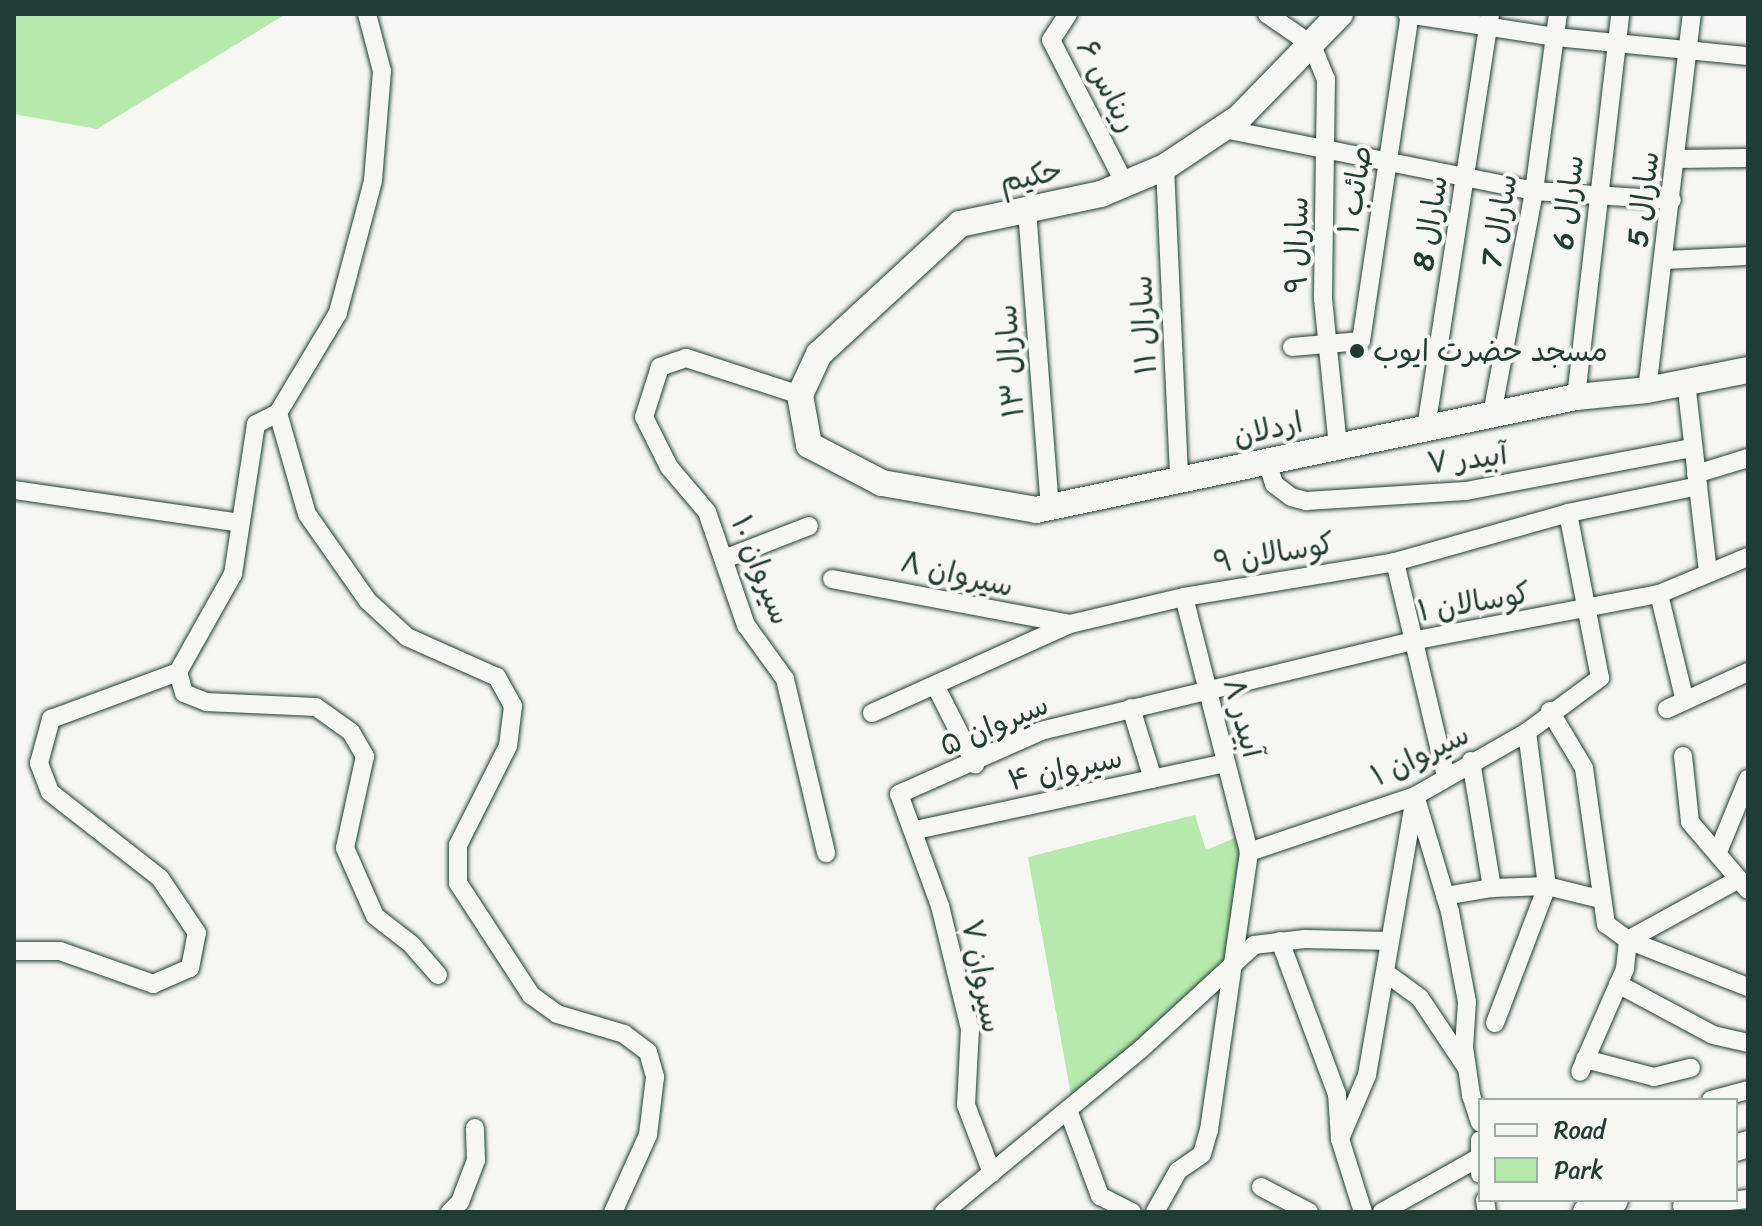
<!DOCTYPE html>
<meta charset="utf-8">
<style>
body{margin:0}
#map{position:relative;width:1762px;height:1226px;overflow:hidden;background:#f6f6f2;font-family:Sriracha,"Playpen Sans Arabic",sans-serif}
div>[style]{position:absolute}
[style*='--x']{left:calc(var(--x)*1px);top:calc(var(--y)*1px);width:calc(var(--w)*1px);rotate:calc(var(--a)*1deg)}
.green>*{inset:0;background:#b6eaac}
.roads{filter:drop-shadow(0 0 2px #1f3d34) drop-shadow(0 0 2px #1f3d34)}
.street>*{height:18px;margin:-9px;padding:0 9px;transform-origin:9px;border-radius:9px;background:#f6f6f2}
.secondary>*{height:26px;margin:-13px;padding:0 13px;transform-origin:13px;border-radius:13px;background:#f6f6f2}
.dots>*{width:22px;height:22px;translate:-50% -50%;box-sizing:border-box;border:4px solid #f6f6f2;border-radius:50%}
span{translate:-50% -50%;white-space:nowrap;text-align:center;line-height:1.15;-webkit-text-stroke:8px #f6f6f2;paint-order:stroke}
.street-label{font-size:30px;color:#1f3d34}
.poi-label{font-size:30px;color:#1f3d34}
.left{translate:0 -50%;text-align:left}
.frame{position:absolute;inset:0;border:16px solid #1f3d34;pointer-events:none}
.legend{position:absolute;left:1478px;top:1098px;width:260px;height:104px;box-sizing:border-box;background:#f6f6f2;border:2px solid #a0aca6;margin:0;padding:10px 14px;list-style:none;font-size:24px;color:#1f3d34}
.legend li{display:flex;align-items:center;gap:16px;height:40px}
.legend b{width:40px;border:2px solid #a0aca6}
</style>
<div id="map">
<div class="green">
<i style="clip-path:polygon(14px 14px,286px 14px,97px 129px,14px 114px)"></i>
<i style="clip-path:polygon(1195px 815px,1206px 850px,1237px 837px,1242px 857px,1225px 971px,1073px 1106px,1028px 857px)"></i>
</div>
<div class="roads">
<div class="street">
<i style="--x:367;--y:14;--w:59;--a:75.3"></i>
<i style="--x:382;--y:71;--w:110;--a:94.7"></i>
<i style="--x:373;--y:181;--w:137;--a:104.9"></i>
<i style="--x:338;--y:313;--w:117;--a:121"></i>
<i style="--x:278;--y:413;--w:105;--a:74"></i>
<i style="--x:307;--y:514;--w:106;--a:55"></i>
<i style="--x:368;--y:601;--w:53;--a:42.7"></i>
<i style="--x:407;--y:637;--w:98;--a:24"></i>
<i style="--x:497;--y:677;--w:33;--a:61"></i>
<i style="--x:513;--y:706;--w:40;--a:97.1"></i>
<i style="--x:508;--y:746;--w:111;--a:116.8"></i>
<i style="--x:458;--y:845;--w:38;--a:90"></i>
<i style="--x:458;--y:883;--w:134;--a:56.9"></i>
<i style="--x:531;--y:995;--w:32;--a:36"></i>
<i style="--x:557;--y:1014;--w:70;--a:16.6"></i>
<i style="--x:624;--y:1034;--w:30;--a:37"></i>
<i style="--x:648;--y:1052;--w:26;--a:74"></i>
<i style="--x:655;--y:1077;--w:58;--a:96.9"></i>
<i style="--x:648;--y:1135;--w:85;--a:114.4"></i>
<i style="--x:1068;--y:14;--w:31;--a:123"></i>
<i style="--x:1051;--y:40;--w:164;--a:62.8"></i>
<i style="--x:1267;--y:14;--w:55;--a:34.6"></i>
<i style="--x:1312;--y:45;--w:37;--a:68"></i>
<i style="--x:1326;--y:79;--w:220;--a:90.8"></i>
<i style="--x:1323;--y:299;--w:149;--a:84.2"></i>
<i style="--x:1407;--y:14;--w:151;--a:8.8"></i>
<i style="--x:1556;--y:37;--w:193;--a:5.7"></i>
<i style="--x:1224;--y:129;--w:316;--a:11.3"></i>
<i style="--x:1534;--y:191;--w:138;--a:3.7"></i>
<i style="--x:1676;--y:159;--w:72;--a:-0.8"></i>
<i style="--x:1165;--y:167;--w:313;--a:87.4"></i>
<i style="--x:1027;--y:210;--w:298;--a:85.6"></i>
<i style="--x:1664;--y:260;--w:84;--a:-2.7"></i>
<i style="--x:1292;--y:347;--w:69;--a:-5"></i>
<i style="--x:1361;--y:341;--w:331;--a:-81.5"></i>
<i style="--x:1686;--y:382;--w:190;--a:83.4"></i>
<i style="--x:1647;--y:390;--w:379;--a:-83.2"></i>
<i style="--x:800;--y:395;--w:120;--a:-162"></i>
<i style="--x:686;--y:358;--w:28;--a:161"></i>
<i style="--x:660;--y:367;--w:52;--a:107.7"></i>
<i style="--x:644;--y:417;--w:56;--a:63.4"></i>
<i style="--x:669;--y:467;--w:59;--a:49.8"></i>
<i style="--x:707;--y:512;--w:120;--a:71"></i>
<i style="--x:746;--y:625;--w:67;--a:54.2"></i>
<i style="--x:785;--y:679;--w:179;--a:76.7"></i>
<i style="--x:1576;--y:397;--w:386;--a:-83.4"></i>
<i style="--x:278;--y:413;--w:25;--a:153"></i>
<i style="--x:256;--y:424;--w:152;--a:98.7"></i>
<i style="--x:233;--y:574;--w:112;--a:119.3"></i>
<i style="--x:178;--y:672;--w:22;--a:74"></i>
<i style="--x:184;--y:693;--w:24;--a:22"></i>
<i style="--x:206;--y:702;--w:110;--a:2.6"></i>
<i style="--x:316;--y:707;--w:43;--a:35.5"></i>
<i style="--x:351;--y:732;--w:28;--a:60"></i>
<i style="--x:365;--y:756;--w:94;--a:102.3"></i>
<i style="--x:345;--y:848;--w:74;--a:66.2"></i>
<i style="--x:375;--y:916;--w:46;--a:37.9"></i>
<i style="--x:411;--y:944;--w:41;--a:48.9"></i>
<i style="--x:1492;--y:414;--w:227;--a:-79.3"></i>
<i style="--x:1534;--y:191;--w:179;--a:-82.3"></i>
<i style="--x:1426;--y:428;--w:419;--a:-81.2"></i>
<i style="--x:1267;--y:462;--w:23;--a:72"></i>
<i style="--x:1274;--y:484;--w:21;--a:37"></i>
<i style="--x:1291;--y:497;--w:16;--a:15"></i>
<i style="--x:1306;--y:501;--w:160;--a:-3.6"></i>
<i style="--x:1466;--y:491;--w:230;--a:-10.8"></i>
<i style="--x:1696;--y:474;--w:54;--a:-17.1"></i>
<i style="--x:14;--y:490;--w:228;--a:8.3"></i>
<i style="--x:724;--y:559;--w:91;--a:-21.2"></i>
<i style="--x:1395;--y:562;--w:220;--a:76.6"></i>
<i style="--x:832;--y:579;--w:242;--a:10.7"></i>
<i style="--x:1659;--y:594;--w:106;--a:76.4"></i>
<i style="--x:935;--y:685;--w:89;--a:63.1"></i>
<i style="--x:1131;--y:708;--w:74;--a:72.8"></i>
<i style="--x:1667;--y:709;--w:89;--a:-24.6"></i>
<i style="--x:1550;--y:711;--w:66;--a:59.2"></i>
<i style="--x:1584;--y:768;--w:158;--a:82"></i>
<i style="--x:1606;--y:924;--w:27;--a:36"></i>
<i style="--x:1628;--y:940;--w:29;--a:96"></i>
<i style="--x:1625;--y:969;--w:112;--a:113.6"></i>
<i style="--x:872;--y:713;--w:217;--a:-24.2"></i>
<i style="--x:1070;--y:624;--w:117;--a:-13.3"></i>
<i style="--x:1184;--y:597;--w:214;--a:-9.4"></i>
<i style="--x:1395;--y:562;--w:180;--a:-15.8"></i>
<i style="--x:1568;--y:513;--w:133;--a:-11.7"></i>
<i style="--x:1683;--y:756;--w:66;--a:83.9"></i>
<i style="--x:1690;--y:822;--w:89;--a:49.5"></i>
<i style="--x:1471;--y:761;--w:129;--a:80.6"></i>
<i style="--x:1492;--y:888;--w:55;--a:-2.1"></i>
<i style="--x:1547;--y:886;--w:55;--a:13.8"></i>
<i style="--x:1417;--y:802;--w:115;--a:73.3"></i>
<i style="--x:1450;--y:912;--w:92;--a:79.3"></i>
<i style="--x:1467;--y:1002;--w:45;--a:93.8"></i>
<i style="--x:1464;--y:1047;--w:49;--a:81.7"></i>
<i style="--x:1471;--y:1095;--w:29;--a:72"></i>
<i style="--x:916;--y:830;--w:316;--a:-12.2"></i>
<i style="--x:1249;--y:852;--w:175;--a:-18.6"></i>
<i style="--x:1415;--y:796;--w:129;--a:-29.7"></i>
<i style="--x:1527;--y:732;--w:91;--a:-36.5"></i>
<i style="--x:1600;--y:678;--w:168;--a:-101"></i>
<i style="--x:1718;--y:852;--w:79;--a:-67.7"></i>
<i style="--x:1445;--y:896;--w:48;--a:-9.7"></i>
<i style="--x:1628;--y:940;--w:129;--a:21.4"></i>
<i style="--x:1628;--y:940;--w:124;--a:-28.8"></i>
<i style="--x:1280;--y:941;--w:163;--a:69.6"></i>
<i style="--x:1337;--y:1094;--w:45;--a:86.2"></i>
<i style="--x:1340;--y:1139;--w:77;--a:72.5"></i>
<i style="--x:14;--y:951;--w:46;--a:0"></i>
<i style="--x:60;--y:951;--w:99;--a:19.5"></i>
<i style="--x:153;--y:984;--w:40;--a:-23.4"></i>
<i style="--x:190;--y:968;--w:36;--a:-79"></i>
<i style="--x:197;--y:933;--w:66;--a:-123.9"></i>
<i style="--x:160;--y:878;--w:140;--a:-142"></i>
<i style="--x:50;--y:792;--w:31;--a:-111"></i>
<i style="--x:39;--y:763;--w:46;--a:-74.7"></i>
<i style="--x:51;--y:719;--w:135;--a:-20.3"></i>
<i style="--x:1386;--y:973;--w:42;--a:36.3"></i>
<i style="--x:1420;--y:998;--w:83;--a:56.3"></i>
<i style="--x:1618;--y:984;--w:108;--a:28.2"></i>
<i style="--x:1713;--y:1035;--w:36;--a:13"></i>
<i style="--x:1495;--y:1023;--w:147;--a:-69.2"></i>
<i style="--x:1547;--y:886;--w:155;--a:-97.4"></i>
<i style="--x:1585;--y:1059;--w:71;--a:14.6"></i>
<i style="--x:1654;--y:1077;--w:38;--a:-14"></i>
<i style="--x:1711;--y:1100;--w:38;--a:-15"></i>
<i style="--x:1068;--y:1110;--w:92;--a:69.6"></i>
<i style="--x:1100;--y:1196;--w:36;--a:27"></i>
<i style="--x:1340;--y:1139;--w:69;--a:-67.1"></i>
<i style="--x:1367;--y:1075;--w:283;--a:-80.2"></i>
<i style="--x:1480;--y:1140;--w:34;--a:90"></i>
<i style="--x:992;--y:1173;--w:73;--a:-110.9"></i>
<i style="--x:966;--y:1105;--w:76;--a:-87"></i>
<i style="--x:970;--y:1029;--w:127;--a:-103.7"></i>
<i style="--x:940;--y:906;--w:119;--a:-110.1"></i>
<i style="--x:899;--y:794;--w:155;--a:-23.9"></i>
<i style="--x:1041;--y:731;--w:382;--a:-13.6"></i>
<i style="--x:1412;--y:641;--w:251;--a:-10.8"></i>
<i style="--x:1659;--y:594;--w:96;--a:-22.6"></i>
<i style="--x:1261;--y:1187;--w:54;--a:27.5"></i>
<i style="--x:1485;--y:1200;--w:12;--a:81"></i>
<i style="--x:1682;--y:1206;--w:66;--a:-6.1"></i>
<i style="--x:450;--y:1212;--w:14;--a:-45"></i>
<i style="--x:460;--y:1202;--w:45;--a:-69.1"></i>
<i style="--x:476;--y:1160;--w:32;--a:-92"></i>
<i style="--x:944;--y:1212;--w:254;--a:-39.6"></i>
<i style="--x:1140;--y:1050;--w:155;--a:-42.6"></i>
<i style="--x:1254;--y:945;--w:51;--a:-6.7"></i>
<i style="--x:1305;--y:939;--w:84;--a:1.4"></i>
<i style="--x:1155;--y:1212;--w:47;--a:-60.7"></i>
<i style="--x:1178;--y:1171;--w:29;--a:-35"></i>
<i style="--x:1202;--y:1154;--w:25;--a:-74"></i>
<i style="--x:1209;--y:1130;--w:281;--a:-81.8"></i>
<i style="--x:1249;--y:852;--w:263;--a:-104.3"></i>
<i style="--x:1382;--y:1212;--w:112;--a:-29.3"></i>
</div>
<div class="secondary">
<i style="--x:1340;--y:14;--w:144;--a:134.2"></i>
<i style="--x:1240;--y:117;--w:90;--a:146.3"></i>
<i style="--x:1165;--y:167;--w:69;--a:157.1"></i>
<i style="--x:1101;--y:194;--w:144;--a:168"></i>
<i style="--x:960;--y:224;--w:192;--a:137.3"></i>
<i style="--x:819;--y:354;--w:45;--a:114.9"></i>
<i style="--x:800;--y:395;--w:51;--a:79.8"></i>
<i style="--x:809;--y:445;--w:82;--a:27.5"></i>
<i style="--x:882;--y:483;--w:156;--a:9.9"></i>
<i style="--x:1036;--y:510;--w:552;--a:-11.82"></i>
<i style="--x:1576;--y:397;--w:71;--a:-5.6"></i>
<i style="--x:1647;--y:390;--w:103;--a:-11.2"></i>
<i style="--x:1736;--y:1148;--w:13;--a:-18"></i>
<i style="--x:1586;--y:1212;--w:31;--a:-22"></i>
</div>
</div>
<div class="dots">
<i style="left:1357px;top:351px;background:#1f3d34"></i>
</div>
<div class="street-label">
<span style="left:1107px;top:86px;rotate:63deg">ریناس ۶</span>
<span style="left:1031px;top:176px;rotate:-12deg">حکیم</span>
<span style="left:1355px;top:190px;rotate:-81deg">صائب ۱</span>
<span style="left:1643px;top:199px;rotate:-83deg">سارال 5</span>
<span style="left:1568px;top:202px;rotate:-83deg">سارال 6</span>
<span style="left:1499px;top:221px;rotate:-80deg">سارال 7</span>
<span style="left:1430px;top:223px;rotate:-81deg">سارال 8</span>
<span style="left:1297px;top:245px;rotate:-89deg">سارال ۹</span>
<span style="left:1144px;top:325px;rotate:-93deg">سارال ۱۱</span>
<span style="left:1010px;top:361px;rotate:-94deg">سارال ۱۳</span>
<span style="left:1268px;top:429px;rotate:-12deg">اردلان</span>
<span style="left:1467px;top:459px;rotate:-7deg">آبیدر ۷</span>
<span style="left:1274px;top:553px;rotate:-10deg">کوسالان ۹</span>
<span style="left:761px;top:570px;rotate:68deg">سیروان ۱۰</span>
<span style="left:957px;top:574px;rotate:13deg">سیروان ۸</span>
<span style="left:1474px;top:602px;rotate:-10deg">کوسالان ۱</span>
<span style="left:1243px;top:718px;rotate:75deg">آبیدر ۸</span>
<span style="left:994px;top:725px;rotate:-23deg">سیروان ۵</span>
<span style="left:1420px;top:755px;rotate:-26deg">سیروان ۱</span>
<span style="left:1065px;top:769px;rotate:-12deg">سیروان ۴</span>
<span style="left:982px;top:976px;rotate:79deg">سیروان ۷</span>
</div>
<div class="poi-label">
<span class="left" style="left:1373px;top:351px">مسجد حضرت ایوب</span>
</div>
<div class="frame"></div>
<ul class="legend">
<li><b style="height:10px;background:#f6f6f2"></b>Road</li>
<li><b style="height:22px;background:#b6eaac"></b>Park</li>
</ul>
</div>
